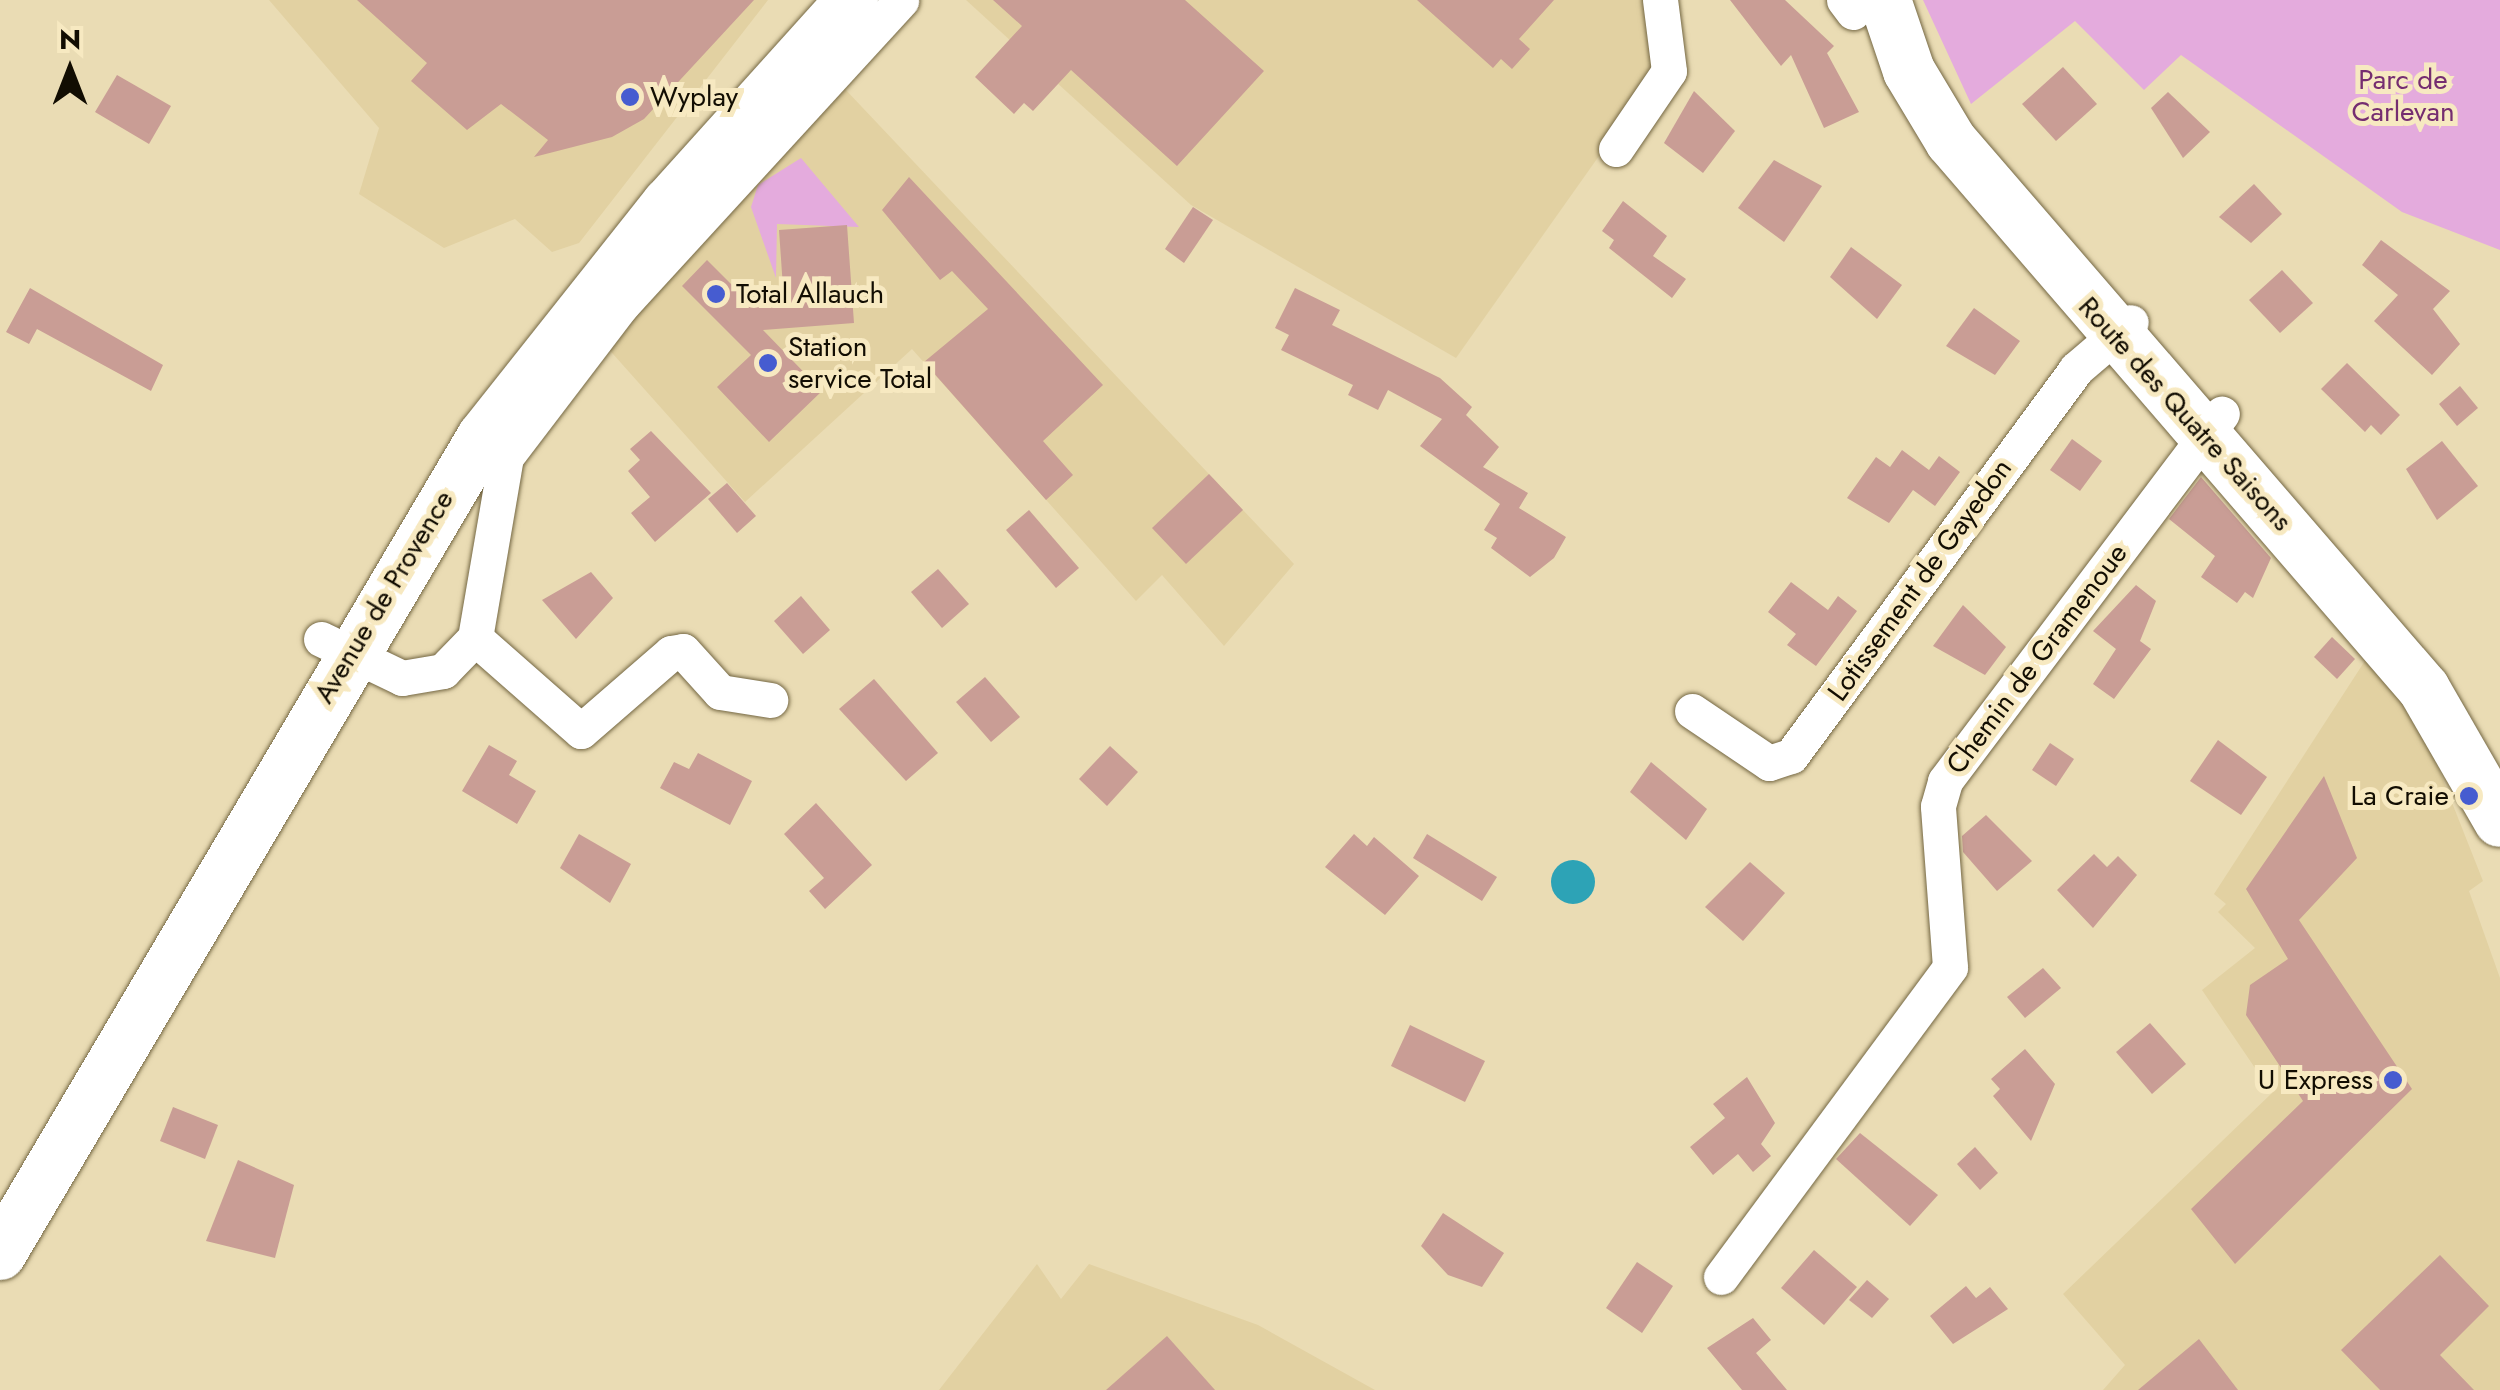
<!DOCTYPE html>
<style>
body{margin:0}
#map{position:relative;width:2500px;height:1390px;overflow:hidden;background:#eadcb4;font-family:Jost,sans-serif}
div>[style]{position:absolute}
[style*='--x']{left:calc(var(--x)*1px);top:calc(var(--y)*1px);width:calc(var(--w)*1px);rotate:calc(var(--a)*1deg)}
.built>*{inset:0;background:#e2d1a2}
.green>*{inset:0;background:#e4abdd}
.water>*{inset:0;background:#2da3b6}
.round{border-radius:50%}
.building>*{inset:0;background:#c99d95}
.roads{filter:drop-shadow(0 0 2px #746743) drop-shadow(0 0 2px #746743)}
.street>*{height:35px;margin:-17.5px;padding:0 17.5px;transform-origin:17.5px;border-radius:17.5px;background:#fff}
.secondary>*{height:52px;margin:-26px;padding:0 26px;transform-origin:26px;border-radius:26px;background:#fff}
.dots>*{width:28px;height:28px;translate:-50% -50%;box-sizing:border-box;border:5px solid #f7e9c1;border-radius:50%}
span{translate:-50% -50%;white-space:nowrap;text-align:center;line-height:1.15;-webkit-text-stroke:10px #f7e9c1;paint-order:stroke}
.park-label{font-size:28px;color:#752d70}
.poi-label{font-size:28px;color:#120d02}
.left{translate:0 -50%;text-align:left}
.right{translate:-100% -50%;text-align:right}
.street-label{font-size:28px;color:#120d02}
.north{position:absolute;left:20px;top:20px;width:100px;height:100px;-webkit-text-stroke:8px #f7e9c1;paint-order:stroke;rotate:0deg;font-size:28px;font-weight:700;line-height:40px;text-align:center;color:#120d02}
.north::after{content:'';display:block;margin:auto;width:35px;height:45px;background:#120d02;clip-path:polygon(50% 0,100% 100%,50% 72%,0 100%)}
</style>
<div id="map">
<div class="built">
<i style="clip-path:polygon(269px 0,768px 0,579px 243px,552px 252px,515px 219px,444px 248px,359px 194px,379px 128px)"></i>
<i style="clip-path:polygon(966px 0,1651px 0,1662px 67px,1456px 358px,1191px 205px)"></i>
<i style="clip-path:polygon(844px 88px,1294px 564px,1224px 646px,1162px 575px,1136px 601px,912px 349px,745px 502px,605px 345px)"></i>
<i style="clip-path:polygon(2370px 653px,2428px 742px,2483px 881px,2469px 891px,2500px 978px,2500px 1390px,2103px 1390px,2125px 1365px,2063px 1294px,2272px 1093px,2202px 990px,2255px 948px,2218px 912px,2226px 904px,2214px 894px)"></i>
<i style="clip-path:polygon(1037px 1264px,1061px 1299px,1089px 1264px,1258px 1325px,1375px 1390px,939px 1390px)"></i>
</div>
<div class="green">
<i style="clip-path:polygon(1923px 0,2500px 0,2500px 250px,2402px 212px,2181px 55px,2144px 90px,2075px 21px,1971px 104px)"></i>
<i style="clip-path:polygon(801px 158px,859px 227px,777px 224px,776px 278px,751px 207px,758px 185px)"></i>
</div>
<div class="water">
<i class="round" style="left:1551px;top:860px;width:44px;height:44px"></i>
</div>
<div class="building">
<i style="clip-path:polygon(357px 0,754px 0,644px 119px,612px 137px,534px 157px,548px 140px,501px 104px,467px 130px,411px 81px,427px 63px)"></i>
<i style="clip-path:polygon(993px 0,1185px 0,1264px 71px,1177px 166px,1071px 70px,1033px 111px,1024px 103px,1014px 114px,975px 77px,1022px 26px)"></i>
<i style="clip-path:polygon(1417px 0,1554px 0,1519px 39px,1530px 49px,1512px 69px,1501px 59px,1493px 68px)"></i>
<i style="clip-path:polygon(1730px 0,1785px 0,1834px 46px,1827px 53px,1859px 112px,1824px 128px,1791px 55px,1781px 66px)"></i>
<i style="clip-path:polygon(2063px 67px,2097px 104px,2056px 141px,2022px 104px)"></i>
<i style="clip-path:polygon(117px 75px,171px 106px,149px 144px,95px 112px)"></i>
<i style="clip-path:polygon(1694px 91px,1735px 131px,1703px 173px,1664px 143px)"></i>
<i style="clip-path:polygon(2168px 92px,2210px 132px,2183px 158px,2151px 108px)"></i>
<i style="clip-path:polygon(1774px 160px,1822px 186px,1784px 242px,1738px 208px)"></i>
<i style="clip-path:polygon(909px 177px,1103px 385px,1043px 441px,1073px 475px,1046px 500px,924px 362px,988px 309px,952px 271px,940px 280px,882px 210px)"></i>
<i style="clip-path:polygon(2254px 184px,2282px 214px,2251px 243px,2219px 217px)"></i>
<i style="clip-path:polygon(1623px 201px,1667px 236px,1653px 256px,1686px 279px,1672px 298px,1609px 248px,1614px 240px,1602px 231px)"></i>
<i style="clip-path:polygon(1193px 207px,1213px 220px,1184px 263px,1165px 249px)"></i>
<i style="clip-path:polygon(847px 225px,854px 323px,763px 330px,822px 391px,769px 442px,717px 387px,751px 355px,682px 286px,707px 260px,749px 302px,784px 302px,779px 230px)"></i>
<i style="clip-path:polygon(2381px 240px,2450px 291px,2433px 309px,2460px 344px,2432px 375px,2374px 321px,2398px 295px,2362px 265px)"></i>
<i style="clip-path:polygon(1851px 247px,1902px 285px,1877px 319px,1830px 277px)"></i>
<i style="clip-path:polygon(2282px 270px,2313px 303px,2280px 333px,2249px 300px)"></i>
<i style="clip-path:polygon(30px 288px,163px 365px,151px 391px,37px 329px,29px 344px,6px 332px)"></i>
<i style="clip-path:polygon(1295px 288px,1340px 310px,1332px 325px,1440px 378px,1472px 407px,1466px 415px,1499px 447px,1483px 467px,1528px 493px,1519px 508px,1566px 537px,1554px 558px,1530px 577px,1491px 548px,1497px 538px,1484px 530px,1500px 504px,1420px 446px,1442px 419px,1388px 390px,1378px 410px,1348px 395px,1353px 385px,1281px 350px,1289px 335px,1275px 328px)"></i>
<i style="clip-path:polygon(1974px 308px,2020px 341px,1995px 375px,1946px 346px)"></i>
<i style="clip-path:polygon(2347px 363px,2400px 415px,2381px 435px,2371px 425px,2365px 432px,2321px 389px)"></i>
<i style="clip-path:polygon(2460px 386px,2478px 408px,2457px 426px,2439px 404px)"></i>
<i style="clip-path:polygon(651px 431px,711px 493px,655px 542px,631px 513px,650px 497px,628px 471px,640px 460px,630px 449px)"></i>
<i style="clip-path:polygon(2072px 439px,2102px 461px,2080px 491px,2050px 470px)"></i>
<i style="clip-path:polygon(2442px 441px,2478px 486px,2437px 520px,2406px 469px)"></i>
<i style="clip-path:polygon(1902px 450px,1929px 470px,1939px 456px,1960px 472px,1935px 506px,1913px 490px,1889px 523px,1847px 498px,1876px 457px,1890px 467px)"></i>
<i style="clip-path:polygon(1209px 474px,1243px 510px,1186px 564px,1152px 528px)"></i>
<i style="clip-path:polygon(2201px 477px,2271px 558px,2253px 598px,2245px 592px,2237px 603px,2201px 577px,2215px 556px,2169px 519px)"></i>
<i style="clip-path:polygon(727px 483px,756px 516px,737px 533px,708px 499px)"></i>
<i style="clip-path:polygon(1029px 510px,1079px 568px,1056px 588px,1006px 530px)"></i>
<i style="clip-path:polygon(938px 569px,969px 604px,942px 628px,911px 592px)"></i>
<i style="clip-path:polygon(591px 572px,613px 598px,576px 639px,542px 600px)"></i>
<i style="clip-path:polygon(1791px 582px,1828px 610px,1838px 596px,1857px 611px,1816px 666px,1787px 645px,1796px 634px,1768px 612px)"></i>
<i style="clip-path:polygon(2136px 585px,2156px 601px,2140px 641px,2151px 649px,2114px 699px,2093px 684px,2116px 649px,2093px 631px)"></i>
<i style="clip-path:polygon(801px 596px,830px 630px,803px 654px,774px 621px)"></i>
<i style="clip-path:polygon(1963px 605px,2006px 647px,1985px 675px,1933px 646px)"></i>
<i style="clip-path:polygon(2332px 637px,2355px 659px,2337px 679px,2314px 657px)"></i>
<i style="clip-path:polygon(985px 677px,1020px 717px,991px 742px,956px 702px)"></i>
<i style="clip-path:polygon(874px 679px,938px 753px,906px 781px,839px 709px)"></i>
<i style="clip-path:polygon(2218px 740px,2267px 777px,2241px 815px,2190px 781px)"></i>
<i style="clip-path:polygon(2050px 743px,2074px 759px,2056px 786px,2032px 770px)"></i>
<i style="clip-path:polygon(489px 745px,517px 761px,509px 775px,536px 791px,517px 824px,462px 791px)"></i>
<i style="clip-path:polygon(1110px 746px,1138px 772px,1107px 806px,1079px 779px)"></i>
<i style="clip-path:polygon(698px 753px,752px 781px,730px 825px,660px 788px,674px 762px,689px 769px)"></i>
<i style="clip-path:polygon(1651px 762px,1707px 809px,1686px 840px,1630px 792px)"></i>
<i style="clip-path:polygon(2324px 776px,2357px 858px,2299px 920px,2412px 1089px,2235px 1264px,2191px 1209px,2303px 1101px,2246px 1015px,2250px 985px,2288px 959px,2246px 889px)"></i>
<i style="clip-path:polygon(816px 803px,872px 865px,825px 909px,809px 891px,824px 878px,784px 834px)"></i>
<i style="clip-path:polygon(1986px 815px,2032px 861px,1997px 891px,1963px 852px,1962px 836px)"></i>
<i style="clip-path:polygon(579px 834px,631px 864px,610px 903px,560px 868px)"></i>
<i style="clip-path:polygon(1354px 834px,1367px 846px,1374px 837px,1419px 876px,1385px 915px,1325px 867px)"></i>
<i style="clip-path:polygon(1427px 834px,1497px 877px,1482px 901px,1413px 858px)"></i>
<i style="clip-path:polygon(2094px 854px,2107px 867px,2118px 856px,2137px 875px,2093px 928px,2057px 890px)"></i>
<i style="clip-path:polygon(1750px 862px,1785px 893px,1743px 941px,1705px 907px)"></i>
<i style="clip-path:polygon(2043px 968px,2061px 988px,2025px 1018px,2007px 997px)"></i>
<i style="clip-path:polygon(2150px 1023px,2186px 1064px,2152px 1094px,2116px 1052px)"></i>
<i style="clip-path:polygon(1410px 1025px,1485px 1061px,1465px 1102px,1391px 1066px)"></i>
<i style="clip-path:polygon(2025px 1049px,2055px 1084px,2031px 1141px,1993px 1096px,2000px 1089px,1991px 1079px)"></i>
<i style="clip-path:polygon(1747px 1077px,1775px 1123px,1761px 1144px,1771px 1156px,1753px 1172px,1738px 1154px,1713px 1175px,1690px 1147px,1725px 1118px,1713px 1104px)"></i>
<i style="clip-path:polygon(173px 1107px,218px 1125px,205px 1159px,160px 1141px)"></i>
<i style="clip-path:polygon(1860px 1133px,1938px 1195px,1910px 1226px,1836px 1159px)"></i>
<i style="clip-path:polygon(1975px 1147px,1998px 1173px,1980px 1190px,1957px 1164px)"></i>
<i style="clip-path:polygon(238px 1160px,294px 1185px,275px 1258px,206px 1241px)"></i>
<i style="clip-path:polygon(1443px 1213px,1504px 1253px,1482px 1287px,1448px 1275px,1421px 1246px)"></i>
<i style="clip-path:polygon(1814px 1250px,1857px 1287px,1824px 1325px,1781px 1288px)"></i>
<i style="clip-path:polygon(2440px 1255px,2489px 1306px,2440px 1355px,2474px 1390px,2380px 1390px,2341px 1350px)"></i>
<i style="clip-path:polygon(1637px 1262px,1673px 1286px,1642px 1333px,1606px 1308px)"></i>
<i style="clip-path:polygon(1867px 1280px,1889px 1299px,1872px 1318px,1849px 1300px)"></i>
<i style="clip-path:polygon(1966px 1286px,1976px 1298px,1990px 1287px,2008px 1309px,1953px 1344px,1930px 1316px)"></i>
<i style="clip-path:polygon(1753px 1318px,1771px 1340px,1756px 1353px,1787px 1390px,1742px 1390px,1707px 1348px)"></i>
<i style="clip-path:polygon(1167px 1336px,1215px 1390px,1106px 1390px)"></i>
<i style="clip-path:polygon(2199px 1339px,2238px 1390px,2138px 1390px)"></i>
</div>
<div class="roads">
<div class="street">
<i style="--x:1844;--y:0;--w:15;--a:53"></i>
<i style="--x:1616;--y:149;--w:94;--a:-55.8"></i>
<i style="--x:1669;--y:71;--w:72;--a:-97.2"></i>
<i style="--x:475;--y:638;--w:141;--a:41.3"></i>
<i style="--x:581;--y:731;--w:119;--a:-40.9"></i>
<i style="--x:671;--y:653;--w:12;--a:-9"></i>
<i style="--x:683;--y:651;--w:55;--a:47.9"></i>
<i style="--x:720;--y:692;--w:51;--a:9.1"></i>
<i style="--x:321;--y:639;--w:90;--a:25.7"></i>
<i style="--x:402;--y:678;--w:42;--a:-9.7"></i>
<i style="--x:443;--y:671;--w:46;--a:-45.9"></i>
<i style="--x:475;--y:638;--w:184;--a:-80.3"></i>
<i style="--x:506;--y:457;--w:190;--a:-52.7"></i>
<i style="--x:621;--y:306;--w:415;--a:-47.5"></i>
<i style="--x:1692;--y:711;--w:93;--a:34"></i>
<i style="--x:1769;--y:763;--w:23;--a:-18"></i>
<i style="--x:1791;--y:756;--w:481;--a:-53.6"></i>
<i style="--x:2076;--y:369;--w:72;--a:-40.5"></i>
<i style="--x:1721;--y:1277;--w:385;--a:-53.5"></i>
<i style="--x:1950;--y:967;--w:161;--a:-94.3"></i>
<i style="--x:1938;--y:806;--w:26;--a:-74"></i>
<i style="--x:1945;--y:781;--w:460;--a:-53"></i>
</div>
<div class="secondary">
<i style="--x:1885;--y:0;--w:75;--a:71.3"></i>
<i style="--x:1909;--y:71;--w:82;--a:59"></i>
<i style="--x:1951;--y:141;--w:724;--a:49.2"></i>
<i style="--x:2424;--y:689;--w:152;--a:60.1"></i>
<i style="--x:0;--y:1254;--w:949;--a:-59.41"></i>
<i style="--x:483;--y:437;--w:298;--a:-51.6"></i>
<i style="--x:668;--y:204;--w:275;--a:-48"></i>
</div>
</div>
<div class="dots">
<i style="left:630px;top:97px;background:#465cd0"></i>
<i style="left:716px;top:294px;background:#465cd0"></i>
<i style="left:768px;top:363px;background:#465cd0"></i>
<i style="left:2469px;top:796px;background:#465cd0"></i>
<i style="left:2393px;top:1080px;background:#465cd0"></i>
</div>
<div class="park-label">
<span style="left:2403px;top:96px">Parc de<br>Carlevan</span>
</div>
<div class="poi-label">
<span class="left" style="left:650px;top:97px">Wyplay</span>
<span class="left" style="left:736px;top:294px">Total Allauch</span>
<span class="left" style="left:788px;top:363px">Station<br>service Total</span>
<span class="right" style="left:2449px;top:796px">La Craie</span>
<span class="right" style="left:2373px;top:1080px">U Express</span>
</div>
<div class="street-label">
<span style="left:2185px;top:414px;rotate:48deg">Route des Quatre Saisons</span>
<span style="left:1920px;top:580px;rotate:-54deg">Lotissement de Gayedon</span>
<span style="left:384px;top:597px;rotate:-59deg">Avenue de Provence</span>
<span style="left:2037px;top:659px;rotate:-53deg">Chemin de Gramenoue</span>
</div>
<div class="north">N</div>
</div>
